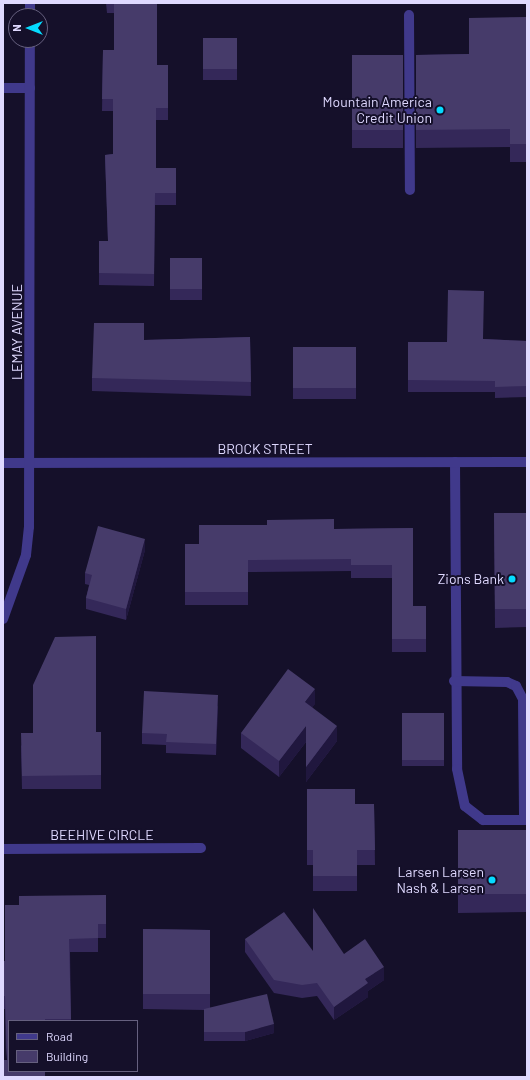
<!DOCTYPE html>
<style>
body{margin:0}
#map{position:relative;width:530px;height:1080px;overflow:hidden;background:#15102a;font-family:Barlow,sans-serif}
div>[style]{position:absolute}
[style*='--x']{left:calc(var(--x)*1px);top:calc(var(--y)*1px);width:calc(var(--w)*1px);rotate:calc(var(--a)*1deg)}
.lane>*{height:10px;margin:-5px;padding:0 5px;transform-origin:5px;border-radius:5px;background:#40398b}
.street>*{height:10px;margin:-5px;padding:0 5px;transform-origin:5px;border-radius:5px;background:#40398b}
.wall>*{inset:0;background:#342859}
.shaded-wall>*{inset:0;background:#20173e}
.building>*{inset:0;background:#463b6a}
.dots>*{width:11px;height:11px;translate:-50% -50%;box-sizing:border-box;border:2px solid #15102a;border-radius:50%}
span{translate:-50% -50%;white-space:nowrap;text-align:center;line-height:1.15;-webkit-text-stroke:4px #15102a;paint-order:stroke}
.poi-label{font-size:14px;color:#dfd9ff}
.right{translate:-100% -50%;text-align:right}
.street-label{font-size:14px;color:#dfd9ff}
.frame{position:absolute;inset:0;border:4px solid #dfd9ff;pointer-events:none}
.legend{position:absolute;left:8px;top:1020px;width:130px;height:52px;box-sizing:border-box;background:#15102a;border:1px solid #66607f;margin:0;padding:5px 7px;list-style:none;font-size:12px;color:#dfd9ff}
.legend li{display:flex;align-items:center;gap:8px;height:20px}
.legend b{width:20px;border:1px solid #66607f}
.north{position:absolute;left:8px;top:8px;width:40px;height:40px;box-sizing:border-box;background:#15102a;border:1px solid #66607f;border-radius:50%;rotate:270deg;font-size:11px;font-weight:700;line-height:16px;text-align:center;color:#dfd9ff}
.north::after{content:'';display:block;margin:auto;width:14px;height:18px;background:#05dbff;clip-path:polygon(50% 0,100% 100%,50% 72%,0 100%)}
</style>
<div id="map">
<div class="lane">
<i style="--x:409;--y:15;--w:175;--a:89.7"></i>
<i style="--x:455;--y:462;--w:307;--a:89.6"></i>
<i style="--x:457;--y:769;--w:38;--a:78"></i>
<i style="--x:465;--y:806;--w:23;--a:38"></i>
<i style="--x:483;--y:820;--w:44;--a:0"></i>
<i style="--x:454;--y:681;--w:53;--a:1.1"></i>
<i style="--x:507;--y:682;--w:10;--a:24"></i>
<i style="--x:516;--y:686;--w:15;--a:62"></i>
<i style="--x:523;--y:699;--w:121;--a:89.5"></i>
</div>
<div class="street">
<i style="--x:30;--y:3;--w:13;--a:90"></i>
<i style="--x:3;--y:88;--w:27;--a:0"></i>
<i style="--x:3;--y:463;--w:524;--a:-0.11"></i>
<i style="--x:3;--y:619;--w:68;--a:-70.2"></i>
<i style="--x:26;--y:555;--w:28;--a:-84"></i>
<i style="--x:29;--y:527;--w:487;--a:-89.9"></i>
<i style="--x:3;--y:849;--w:198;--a:-0.3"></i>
</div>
<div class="wall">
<i style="clip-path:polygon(106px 3px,157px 3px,157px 65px,168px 65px,168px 120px,156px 120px,156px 168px,176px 168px,176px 205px,155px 205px,154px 286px,99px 285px,99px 241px,108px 241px,105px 155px,113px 154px,113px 111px,102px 111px,103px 50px,114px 50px,114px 13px,107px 13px)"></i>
<i style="clip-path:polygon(527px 17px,527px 162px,510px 162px,510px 147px,416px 148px,416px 55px,469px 54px)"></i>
<i style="clip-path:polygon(203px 38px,237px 38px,237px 80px,203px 80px)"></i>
<i style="clip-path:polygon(352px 55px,403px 55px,403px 148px,352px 148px)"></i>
<i style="clip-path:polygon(170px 258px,202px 258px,202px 300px,170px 300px)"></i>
<i style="clip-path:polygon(250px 337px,251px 396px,92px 391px,92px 378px,144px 340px)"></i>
<i style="clip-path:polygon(483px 339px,527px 341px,527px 397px,495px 398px,495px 392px,408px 392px,408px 342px,447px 342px)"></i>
<i style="clip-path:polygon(293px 347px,356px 347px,356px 399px,293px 399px)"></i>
<i style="clip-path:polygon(494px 513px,527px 513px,527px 627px,495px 628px)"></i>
<i style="clip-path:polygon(413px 528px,413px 606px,426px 606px,426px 652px,392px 652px,392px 578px,351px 578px,351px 571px,248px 572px,248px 605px,185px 605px,185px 544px,199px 544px,334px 529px)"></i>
<i style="clip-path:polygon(145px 550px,126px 620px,86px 609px,86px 598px,89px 585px,85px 584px,85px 573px)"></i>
<i style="clip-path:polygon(315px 704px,312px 707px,337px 741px,306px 782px,306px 742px,279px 777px,241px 748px,241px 733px)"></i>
<i style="clip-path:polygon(218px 706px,216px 755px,166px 753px,166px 745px,142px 744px,142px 733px)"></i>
<i style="clip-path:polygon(402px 713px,444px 713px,444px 766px,402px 766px)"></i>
<i style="clip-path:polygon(101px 732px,101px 789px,22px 789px,21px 746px,33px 733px)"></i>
<i style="clip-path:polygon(307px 789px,355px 804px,374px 804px,375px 865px,357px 865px,357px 891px,313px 891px,313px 865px,307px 865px)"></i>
<i style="clip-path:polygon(458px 830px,527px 830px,527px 912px,458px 913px)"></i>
<i style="clip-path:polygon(106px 895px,106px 938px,98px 938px,98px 952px,70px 952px,71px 1021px,9px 1021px,6px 1060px,5px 1009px,3px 1009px,3px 961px,5px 961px,19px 905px)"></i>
<i style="clip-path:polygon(143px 929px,210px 930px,210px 1008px,274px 1033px,245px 1041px,204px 1041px,204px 1010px,143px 1009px)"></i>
<i style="clip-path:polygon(245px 939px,313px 951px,344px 954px,384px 980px,368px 991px,368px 997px,334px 1020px,317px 996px,302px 998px,274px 993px,245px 952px)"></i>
</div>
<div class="shaded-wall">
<i style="clip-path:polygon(145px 539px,145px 550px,126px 620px,126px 609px)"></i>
<i style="clip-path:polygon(315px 689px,315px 704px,305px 717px,305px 702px)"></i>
<i style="clip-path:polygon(218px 695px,218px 706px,216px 755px,216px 744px)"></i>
<i style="clip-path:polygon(306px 726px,306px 742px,279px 777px,279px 761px)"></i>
<i style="clip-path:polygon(337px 726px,337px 741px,306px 782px,306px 767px)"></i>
<i style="clip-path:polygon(384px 967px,384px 980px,368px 991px,368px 997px,334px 1020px,334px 1007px,365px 979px)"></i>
<i style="clip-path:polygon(274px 1024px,274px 1033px,245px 1041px,245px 1032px)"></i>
</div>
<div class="building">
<i style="clip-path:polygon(114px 3px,157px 3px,157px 65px,168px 65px,168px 108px,156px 108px,156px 168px,176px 168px,176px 193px,155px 193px,154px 274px,99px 273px,99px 241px,108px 241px,105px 155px,113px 154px,113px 99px,102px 99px,103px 50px,114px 50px)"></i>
<i style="clip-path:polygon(527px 17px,527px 144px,510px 144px,510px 129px,416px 130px,416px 55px,469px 54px,469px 18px)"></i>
<i style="clip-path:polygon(203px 38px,237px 38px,237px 69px,203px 69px)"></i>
<i style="clip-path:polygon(352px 55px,403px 55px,403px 130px,352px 130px)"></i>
<i style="clip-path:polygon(170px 258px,202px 258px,202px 289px,170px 289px)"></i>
<i style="clip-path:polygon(448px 290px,484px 291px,483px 339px,527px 341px,527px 386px,495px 387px,495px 381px,408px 380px,408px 342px,447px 342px)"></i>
<i style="clip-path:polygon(94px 323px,144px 323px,144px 340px,250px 337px,251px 382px,92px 378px)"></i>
<i style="clip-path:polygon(293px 347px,356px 347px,356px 388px,293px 388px)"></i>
<i style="clip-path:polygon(494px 513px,527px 513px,527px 609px,495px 609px)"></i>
<i style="clip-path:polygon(334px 519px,334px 529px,413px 528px,413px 606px,426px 606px,426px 639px,392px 639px,392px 565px,351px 565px,351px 559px,248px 560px,248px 592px,185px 592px,185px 544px,199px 544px,199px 525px,267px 525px,267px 520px)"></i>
<i style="clip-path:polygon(98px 526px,145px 539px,126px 609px,86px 598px,92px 575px,85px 573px)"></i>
<i style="clip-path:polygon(96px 636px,96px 732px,101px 732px,101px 775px,22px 776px,21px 733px,33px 733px,33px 685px,55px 637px)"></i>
<i style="clip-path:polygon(288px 669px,315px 689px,305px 702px,337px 726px,306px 767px,306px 726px,279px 761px,241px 733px)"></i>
<i style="clip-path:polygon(144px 691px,218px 695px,216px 744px,166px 742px,167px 734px,142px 733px)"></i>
<i style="clip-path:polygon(402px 713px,444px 713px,444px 760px,402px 760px)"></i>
<i style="clip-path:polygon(307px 789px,355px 789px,355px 804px,374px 804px,375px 850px,357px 850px,357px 876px,313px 876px,313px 850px,307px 850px)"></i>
<i style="clip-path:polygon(458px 830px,527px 830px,527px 894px,458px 894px)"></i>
<i style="clip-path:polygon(106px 895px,106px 924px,98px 924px,98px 938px,69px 939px,71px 1019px,45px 1019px,45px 1021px,9px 1021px,9px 1071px,45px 1071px,45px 1077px,3px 1077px,3px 1060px,7px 1060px,5px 996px,3px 996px,3px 961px,5px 961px,5px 905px,19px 905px,19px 896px)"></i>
<i style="clip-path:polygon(313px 908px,344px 954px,365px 939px,384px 967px,365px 979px,368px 983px,334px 1007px,317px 983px,302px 985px,274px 980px,245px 939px,284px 912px,313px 951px)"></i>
<i style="clip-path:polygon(143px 929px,210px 930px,210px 994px,143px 994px)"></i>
<i style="clip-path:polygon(267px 994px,274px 1024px,245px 1032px,204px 1032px,204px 1009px)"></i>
</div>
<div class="dots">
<i style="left:440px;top:110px;background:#05dbff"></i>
<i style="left:512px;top:579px;background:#05dbff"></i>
<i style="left:492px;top:880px;background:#05dbff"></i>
</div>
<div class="poi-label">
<span class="right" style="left:432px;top:110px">Mountain America<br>Credit Union</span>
<span class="right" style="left:504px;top:579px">Zions Bank</span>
<span class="right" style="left:484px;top:880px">Larsen Larsen<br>Nash &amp; Larsen</span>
</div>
<div class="street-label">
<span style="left:17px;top:332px;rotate:-90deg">LEMAY AVENUE</span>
<span style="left:265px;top:449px">BROCK STREET</span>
<span style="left:102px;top:835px">BEEHIVE CIRCLE</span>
</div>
<div class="frame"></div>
<ul class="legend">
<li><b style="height:5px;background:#40398b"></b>Road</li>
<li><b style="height:11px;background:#463b6a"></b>Building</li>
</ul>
<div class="north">N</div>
</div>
